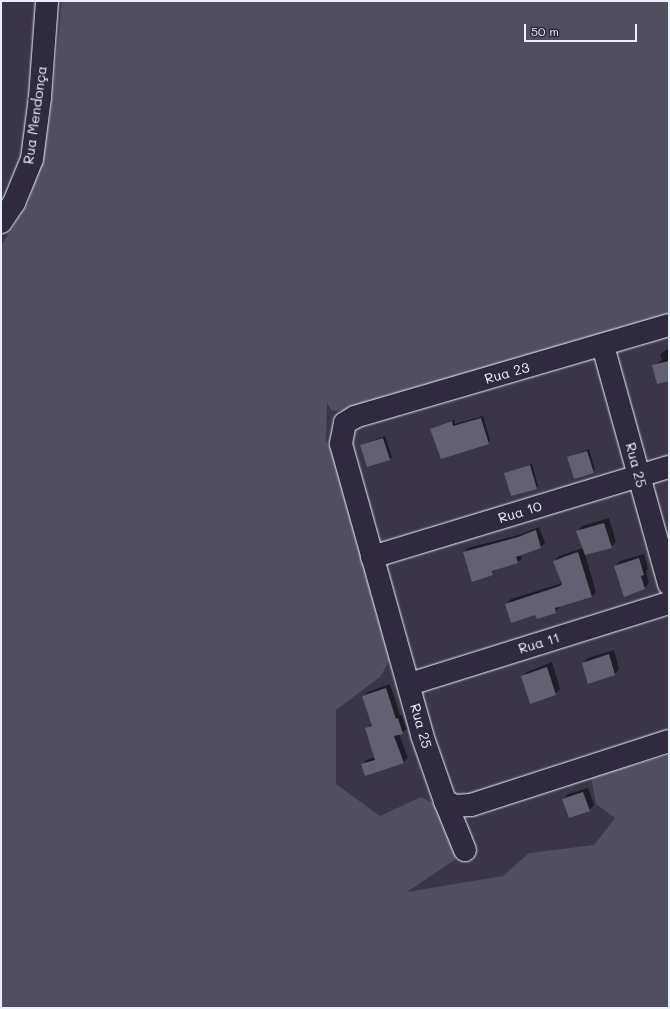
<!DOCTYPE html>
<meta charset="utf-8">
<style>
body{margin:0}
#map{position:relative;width:670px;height:1009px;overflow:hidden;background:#3a3648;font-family:Mali,sans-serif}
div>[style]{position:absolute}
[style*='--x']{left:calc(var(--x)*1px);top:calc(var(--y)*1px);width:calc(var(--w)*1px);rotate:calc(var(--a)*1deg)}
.green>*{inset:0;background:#504e5f}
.shadow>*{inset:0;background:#0007}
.building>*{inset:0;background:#636171}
.roads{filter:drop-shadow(0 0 1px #e8f1f8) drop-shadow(0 0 1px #e8f1f8)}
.minor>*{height:22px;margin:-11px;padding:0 11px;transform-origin:11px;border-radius:11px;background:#2f2a3d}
span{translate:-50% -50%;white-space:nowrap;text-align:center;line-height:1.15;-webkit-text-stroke:4px #2f2a3d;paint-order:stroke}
.street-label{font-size:14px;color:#e8f1f8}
.frame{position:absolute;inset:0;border:2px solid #e8f1f8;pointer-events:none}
.scale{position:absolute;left:524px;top:24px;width:113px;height:18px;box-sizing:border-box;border:2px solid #e8f1f8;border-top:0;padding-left:5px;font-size:12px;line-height:14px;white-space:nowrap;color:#e8f1f8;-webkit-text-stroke:3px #2f2a3d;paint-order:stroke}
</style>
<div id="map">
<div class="green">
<i style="clip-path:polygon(62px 1px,669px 1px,669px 316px,344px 410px,332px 411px,327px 403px,326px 441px,342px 474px,393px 655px,380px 677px,336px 710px,336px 784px,380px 816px,421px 797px,442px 808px,456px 859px,407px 892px,503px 876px,529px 853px,594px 845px,615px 818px,596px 804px,591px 777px,669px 755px,669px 1008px,1px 1008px,1px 246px,29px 202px,50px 118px)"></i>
</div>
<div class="shadow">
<i style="clip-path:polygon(669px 348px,669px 380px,653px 366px,662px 360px,660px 354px)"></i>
<i style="clip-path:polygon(483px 416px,490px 440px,488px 443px,431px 429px,454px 420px,455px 424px)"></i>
<i style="clip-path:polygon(385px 436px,392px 457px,390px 459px,361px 445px)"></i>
<i style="clip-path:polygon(589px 449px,595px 470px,593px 472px,569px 457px)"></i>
<i style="clip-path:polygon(532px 464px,538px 486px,536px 488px,506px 473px)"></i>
<i style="clip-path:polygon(609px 518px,616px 542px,611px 547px,585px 554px,596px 592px,591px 597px,560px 605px,556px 612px,537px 618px,536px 614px,506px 604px,511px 599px,562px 583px,554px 561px,559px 556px,583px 548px,578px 531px,582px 526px)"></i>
<i style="clip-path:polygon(539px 527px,545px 543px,541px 547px,520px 555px,522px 558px,518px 562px,496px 569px,492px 574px,464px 552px,468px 548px,522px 534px)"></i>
<i style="clip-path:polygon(644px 554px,648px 569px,646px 571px,649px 583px,644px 588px,615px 566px,620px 561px)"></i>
<i style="clip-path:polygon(614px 650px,619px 669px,615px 674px,583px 663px,588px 658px)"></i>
<i style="clip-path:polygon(552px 662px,560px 689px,555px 694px,522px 677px,527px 672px)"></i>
<i style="clip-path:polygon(390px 684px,400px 715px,402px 715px,407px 729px,399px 734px,408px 758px,404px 762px,365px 775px,362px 765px,366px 760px,375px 757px,366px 729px,372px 724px,363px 696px,368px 692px)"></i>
<i style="clip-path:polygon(588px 788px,594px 805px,589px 810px,563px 799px,568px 794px)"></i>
</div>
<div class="building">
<i style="clip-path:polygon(669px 361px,669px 381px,657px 384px,652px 365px)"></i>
<i style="clip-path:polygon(481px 418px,489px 444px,441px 459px,430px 429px,452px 421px,453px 426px)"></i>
<i style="clip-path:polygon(383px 438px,390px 460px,367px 467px,360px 445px)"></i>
<i style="clip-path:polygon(587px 451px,594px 473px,574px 479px,567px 457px)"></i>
<i style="clip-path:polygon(530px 465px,537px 489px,511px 496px,504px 473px)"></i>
<i style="clip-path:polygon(604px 523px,612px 548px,585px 555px,576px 531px)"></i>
<i style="clip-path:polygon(536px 530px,541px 548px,516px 557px,518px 563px,492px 571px,493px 575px,472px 582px,463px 552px,518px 537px)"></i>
<i style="clip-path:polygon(578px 552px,592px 597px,555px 608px,556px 613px,537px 619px,535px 615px,511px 623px,505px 604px,560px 586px,562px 584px,553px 561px)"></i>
<i style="clip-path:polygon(639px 558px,644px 575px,641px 576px,645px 589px,624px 597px,614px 566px)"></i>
<i style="clip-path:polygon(609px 654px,615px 675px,588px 684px,582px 663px)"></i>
<i style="clip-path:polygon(547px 667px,556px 695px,530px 704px,521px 676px)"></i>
<i style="clip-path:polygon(386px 688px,396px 719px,398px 718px,403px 734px,394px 736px,404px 763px,365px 776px,361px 764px,375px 760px,365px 728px,372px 726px,362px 696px)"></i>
<i style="clip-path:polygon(583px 792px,590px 811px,569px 818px,562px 799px)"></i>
</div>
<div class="roads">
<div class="minor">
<i style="--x:1;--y:222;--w:23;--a:-56"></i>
<i style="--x:14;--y:203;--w:48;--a:-67.8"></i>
<i style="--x:32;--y:159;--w:63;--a:-82.6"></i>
<i style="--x:40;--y:97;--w:96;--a:-85.8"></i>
<i style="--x:669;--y:325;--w:327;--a:163.7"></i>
<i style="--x:355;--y:417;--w:12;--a:149"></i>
<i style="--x:345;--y:423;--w:21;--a:101"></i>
<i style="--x:341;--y:444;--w:302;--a:74.4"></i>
<i style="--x:422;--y:735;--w:70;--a:70.8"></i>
<i style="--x:445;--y:801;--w:11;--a:27"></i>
<i style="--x:455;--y:806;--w:16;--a:-4"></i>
<i style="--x:471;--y:805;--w:208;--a:-17.9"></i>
<i style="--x:603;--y:346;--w:247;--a:74.5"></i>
<i style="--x:372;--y:557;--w:310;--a:-16.9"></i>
<i style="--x:410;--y:684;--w:271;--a:-17.4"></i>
<i style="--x:445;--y:801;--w:53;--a:67.8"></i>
</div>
</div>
<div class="street-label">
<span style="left:35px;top:115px;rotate:-82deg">Rua Mendonça</span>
<span style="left:507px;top:373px;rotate:-16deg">Rua 23</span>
<span style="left:636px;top:465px;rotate:75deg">Rua 25</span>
<span style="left:520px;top:512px;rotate:-17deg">Rua 10</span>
<span style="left:539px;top:643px;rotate:-17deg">Rua 11</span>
<span style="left:421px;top:726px;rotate:74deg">Rua 25</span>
</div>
<div class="frame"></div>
<div class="scale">50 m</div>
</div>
